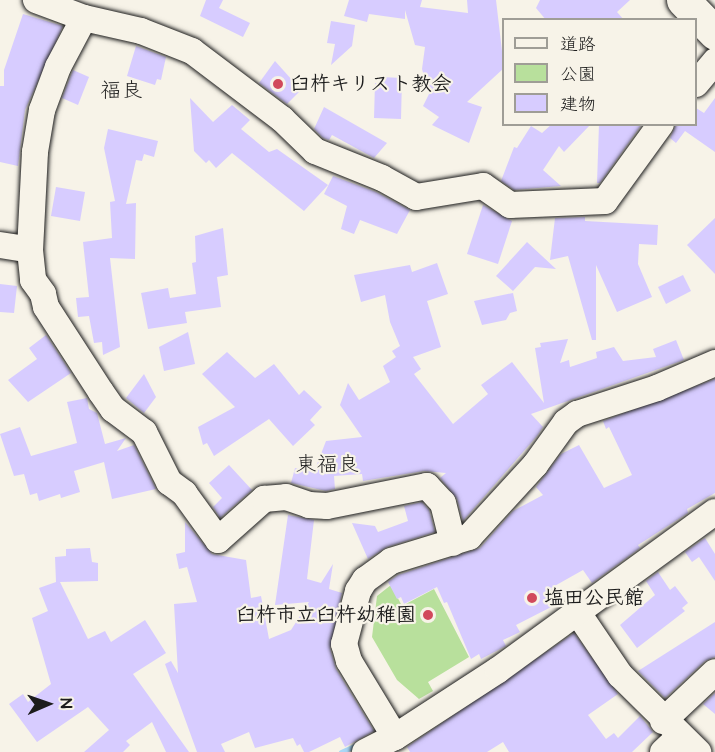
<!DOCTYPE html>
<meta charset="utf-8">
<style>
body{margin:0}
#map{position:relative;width:715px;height:752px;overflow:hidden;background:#f7f3e8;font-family:"Architects Daughter","Klee One",sans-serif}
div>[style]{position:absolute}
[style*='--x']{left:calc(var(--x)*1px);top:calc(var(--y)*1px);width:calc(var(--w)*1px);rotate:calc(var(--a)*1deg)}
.green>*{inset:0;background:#b8e09c}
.stream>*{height:5px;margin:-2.5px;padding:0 2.5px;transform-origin:2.5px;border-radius:2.5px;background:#aad7f6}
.building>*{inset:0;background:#d7ccff}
.roads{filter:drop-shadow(0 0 2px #1c1c1c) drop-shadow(0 0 2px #1c1c1c)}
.minor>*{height:26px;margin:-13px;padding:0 13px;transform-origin:13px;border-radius:13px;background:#f7f3e8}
.major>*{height:33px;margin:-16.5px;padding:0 16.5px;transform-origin:16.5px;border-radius:16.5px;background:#f7f3e8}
.dots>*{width:16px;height:16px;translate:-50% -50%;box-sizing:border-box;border:3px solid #f7f3e8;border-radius:50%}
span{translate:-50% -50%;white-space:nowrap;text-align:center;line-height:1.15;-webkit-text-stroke:4.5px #f7f3e8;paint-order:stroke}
.poi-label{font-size:20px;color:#1c1c1c;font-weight:700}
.left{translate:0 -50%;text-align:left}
.right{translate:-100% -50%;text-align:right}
.neighbourhood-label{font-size:21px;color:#1c1c1c}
.legend{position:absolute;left:502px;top:18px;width:195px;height:108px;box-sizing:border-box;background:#f7f3e8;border:2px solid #9f9d96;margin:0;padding:8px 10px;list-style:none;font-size:18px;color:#1c1c1c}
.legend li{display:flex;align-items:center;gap:12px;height:30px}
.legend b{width:30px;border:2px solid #9f9d96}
.north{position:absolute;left:18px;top:674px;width:60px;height:60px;-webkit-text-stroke:4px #f7f3e8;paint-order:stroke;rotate:88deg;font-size:16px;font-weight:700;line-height:24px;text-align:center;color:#1c1c1c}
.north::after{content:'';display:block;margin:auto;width:21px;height:27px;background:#1c1c1c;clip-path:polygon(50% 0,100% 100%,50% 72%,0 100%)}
</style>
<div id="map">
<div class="green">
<i style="clip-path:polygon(391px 585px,402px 606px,434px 589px,469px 657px,428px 682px,433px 691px,419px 699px,397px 680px,372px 637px,377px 596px)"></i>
</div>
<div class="stream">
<i style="--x:341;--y:752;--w:20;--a:-24"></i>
</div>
<div class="building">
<i style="clip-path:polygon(206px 0,223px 0,219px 8px,250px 23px,243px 37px,200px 16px)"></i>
<i style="clip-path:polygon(349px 0,422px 0,420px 7px,468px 13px,467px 0,496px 0,504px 68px,467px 102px,482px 107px,469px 143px,432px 125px,439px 117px,423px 106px,429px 94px,422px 69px,425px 47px,415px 45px,405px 10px,405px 19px,369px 14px,367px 22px,344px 16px)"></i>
<i style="clip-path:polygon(540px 0,630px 0,617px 12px,624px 20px,546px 20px,536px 8px)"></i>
<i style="clip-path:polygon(23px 14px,63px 26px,25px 110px,18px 166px,0 162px,0 86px,4px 86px,4px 70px)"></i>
<i style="clip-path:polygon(331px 21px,355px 25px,352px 46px,331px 65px,335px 44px,327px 43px)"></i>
<i style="clip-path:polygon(136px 46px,166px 57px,161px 80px,157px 79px,155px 85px,127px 76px)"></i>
<i style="clip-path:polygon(275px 61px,301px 90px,287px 104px,259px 83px)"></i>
<i style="clip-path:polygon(73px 70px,89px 77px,78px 105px,62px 98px)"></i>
<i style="clip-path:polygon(381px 77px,402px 78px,401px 119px,374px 118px,375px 83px,380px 83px)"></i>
<i style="clip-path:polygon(190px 98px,213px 122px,232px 105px,250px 120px,241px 129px,269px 152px,277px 149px,328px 185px,304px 211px,232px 153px,216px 168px,209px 160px,206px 163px,194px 151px)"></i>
<i style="clip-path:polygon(715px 98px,715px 152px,685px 131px,676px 143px,670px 138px,676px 124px,696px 124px,696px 108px,704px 113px)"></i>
<i style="clip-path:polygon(324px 107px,387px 143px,374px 158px,332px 135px,329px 140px,323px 138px,314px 129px)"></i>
<i style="clip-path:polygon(552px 124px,591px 124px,564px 152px,559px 146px,543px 170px,561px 186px,514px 190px,501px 181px,514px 147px,517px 148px,531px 126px,542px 133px)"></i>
<i style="clip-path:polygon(599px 124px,642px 124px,600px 183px,597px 183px)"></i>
<i style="clip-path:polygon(108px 129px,158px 141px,154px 157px,144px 154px,142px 161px,136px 160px,126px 204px,136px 203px,135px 259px,110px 258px,120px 347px,103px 355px,102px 342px,94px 343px,89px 316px,78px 317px,76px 298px,89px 297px,83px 242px,112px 238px,110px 202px,115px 201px,104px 148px)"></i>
<i style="clip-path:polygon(333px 176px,376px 192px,410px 210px,397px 234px,360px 220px,354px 234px,341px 229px,347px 206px,324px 194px)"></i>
<i style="clip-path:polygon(56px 187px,85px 192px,80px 221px,51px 216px)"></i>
<i style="clip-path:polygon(483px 205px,512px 221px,498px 264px,467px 254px)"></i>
<i style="clip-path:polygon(585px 217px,585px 221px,658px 225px,657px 245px,639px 244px,638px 264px,652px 297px,617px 312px,596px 265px,596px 340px,592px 340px,568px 256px,550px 260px,555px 218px)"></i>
<i style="clip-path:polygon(715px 218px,715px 274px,687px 245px)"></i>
<i style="clip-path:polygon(223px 228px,228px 275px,217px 277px,221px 307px,185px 312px,187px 323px,148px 329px,141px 293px,168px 288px,170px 298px,196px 294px,192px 263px,196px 262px,195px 236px)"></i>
<i style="clip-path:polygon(527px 242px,556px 269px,535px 267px,513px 291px,496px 276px)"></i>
<i style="clip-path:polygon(437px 263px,448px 294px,427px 301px,441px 347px,413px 357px,421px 369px,414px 374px,453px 424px,488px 394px,481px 385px,512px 362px,544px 403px,535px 348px,541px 347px,540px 343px,568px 339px,560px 363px,569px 360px,570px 367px,597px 358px,596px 352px,614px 347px,623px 361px,656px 357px,653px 349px,676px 340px,684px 360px,531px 414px,543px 427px,537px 436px,463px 521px,457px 499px,440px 478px,446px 473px,424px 471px,363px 481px,362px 474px,334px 476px,335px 489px,326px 491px,291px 483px,295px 468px,314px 472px,326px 441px,362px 437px,340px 405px,348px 383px,359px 400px,390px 382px,383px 366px,396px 357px,392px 351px,400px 346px,390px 322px,385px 295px,361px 302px,354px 275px,410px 265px,412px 272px)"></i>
<i style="clip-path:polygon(683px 275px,691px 291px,666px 304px,658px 287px)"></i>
<i style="clip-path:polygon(0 284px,17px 286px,14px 313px,0 312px)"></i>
<i style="clip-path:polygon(513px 293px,517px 311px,510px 313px,506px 320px,482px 325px,474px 301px)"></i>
<i style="clip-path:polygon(188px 332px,195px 364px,164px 371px,159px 347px)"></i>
<i style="clip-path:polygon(46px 335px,71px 373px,28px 402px,8px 380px,37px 359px,29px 348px)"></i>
<i style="clip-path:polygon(227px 352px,255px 378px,274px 364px,299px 395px,304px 390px,322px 407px,310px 420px,315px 425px,293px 446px,269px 419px,214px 456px,207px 443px,203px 445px,198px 427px,235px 407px,202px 374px)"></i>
<i style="clip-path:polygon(144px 374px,156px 397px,144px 413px,126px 398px)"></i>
<i style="clip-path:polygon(715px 379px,715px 493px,687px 509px,688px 513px,638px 545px,640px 548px,592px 583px,583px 570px,551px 588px,559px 603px,516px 625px,520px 632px,503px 640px,506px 646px,502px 648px,481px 659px,479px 654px,471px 659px,447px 602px,444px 603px,437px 587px,404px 604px,401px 597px,397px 599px,388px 582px,398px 575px,480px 548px,513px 511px,543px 495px,536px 487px,561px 454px,579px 445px,604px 488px,632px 475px,609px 427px,606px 429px,603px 421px)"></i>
<i style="clip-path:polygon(87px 398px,89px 409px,97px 413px,105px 444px,126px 438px,117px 451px,134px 445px,156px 489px,112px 499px,104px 462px,74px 471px,80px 492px,61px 498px,60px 494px,39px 501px,37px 493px,30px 495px,24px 474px,14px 476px,0 434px,20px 427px,31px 456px,77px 443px,67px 402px)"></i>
<i style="clip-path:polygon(229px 465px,252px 490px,220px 518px,213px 507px,222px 498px,209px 483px)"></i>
<i style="clip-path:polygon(422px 502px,429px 510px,435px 532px,387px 547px,368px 559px,352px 523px,375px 526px,378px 532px,408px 521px,404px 506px)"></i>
<i style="clip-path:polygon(288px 515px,314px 520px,307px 579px,321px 583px,333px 564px,329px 589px,342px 593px,330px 648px,336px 669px,374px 731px,345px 747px,340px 737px,309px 752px,304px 752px,300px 744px,297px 746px,293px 738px,255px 748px,249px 732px,221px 744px,225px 752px,197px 752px,165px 664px,171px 661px,178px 673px,174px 604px,197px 602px,187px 567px,179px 569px,176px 554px,185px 552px,185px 522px,212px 554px,246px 560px,251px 598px,261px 596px,269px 639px,291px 630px,309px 602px,275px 605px)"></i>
<i style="clip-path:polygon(705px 538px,715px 554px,715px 581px,699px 557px,692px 562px,685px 552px)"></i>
<i style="clip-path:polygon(90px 548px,92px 562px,98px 563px,98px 581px,60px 582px,88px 639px,105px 631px,111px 642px,145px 620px,166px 653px,133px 674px,189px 752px,166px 752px,152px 722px,126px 741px,130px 745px,123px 752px,84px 752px,109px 730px,88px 707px,37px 742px,9px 704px,23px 694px,28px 702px,51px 684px,32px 618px,48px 611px,39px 588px,56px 582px,55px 557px,66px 556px,66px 549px)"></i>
<i style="clip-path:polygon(658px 572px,670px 590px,675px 586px,688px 603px,682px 608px,685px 611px,637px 648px,620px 625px,655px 595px,646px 581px)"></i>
<i style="clip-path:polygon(715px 622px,715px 657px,705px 661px,665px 698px,638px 671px)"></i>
<i style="clip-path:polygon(574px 633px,618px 694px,588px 715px,606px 739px,614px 733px,618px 738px,640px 716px,653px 732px,632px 752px,509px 752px,503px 742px,487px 752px,410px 752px,407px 747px)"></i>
<i style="clip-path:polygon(715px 693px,715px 714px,703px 704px)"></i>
</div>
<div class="roads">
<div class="minor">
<i style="--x:36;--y:0;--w:51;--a:20.6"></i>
<i style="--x:84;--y:18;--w:58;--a:12.8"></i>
<i style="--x:141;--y:31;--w:55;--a:21.4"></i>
<i style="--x:192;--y:51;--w:113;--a:37.1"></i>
<i style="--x:282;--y:119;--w:46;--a:44.1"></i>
<i style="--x:315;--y:151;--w:72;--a:21.9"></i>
<i style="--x:382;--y:178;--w:39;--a:29"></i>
<i style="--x:416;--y:197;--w:68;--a:-9.3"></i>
<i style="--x:483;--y:186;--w:33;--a:35"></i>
<i style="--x:510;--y:205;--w:95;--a:-2.4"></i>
<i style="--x:605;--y:201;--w:95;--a:-54"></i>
<i style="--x:84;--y:18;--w:55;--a:118"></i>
<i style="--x:58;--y:67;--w:46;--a:110.4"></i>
<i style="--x:42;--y:110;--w:43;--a:99.5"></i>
<i style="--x:35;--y:152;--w:98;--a:92.9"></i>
<i style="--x:30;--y:250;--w:30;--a:84"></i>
<i style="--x:33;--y:280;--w:17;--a:54"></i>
<i style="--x:43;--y:294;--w:13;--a:77"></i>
<i style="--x:46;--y:307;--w:101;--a:57.1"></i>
<i style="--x:101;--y:392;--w:21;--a:55"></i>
<i style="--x:113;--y:409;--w:39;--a:37"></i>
<i style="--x:144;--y:432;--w:56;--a:63.4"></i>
<i style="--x:169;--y:482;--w:19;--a:36"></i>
<i style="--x:184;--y:493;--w:58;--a:54.1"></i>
<i style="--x:218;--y:540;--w:62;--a:-41.7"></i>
<i style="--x:264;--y:499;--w:22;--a:-5"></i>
<i style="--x:286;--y:497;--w:24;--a:19"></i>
<i style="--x:309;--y:505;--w:18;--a:3"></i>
<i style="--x:327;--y:506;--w:102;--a:-11.3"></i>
<i style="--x:427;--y:486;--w:23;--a:47"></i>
<i style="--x:443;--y:503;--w:41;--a:76"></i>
<i style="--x:696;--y:84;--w:30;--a:-50"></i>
<i style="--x:0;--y:245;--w:30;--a:9"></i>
<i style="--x:578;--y:613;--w:75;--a:55.9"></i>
<i style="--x:620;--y:675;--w:110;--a:44.6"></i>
<i style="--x:663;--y:721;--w:71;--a:-43.3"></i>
<i style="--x:395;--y:737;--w:89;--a:-121.2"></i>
<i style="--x:349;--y:661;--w:18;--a:-106"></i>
<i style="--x:344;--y:644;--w:55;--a:-75.2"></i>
<i style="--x:358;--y:591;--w:13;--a:-58"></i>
<i style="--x:365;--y:580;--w:32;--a:-36"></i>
<i style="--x:391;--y:561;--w:82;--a:-17.1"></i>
<i style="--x:469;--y:537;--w:98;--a:-47.5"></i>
<i style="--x:535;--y:465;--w:53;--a:-54.2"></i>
<i style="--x:566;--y:422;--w:14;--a:-36"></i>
<i style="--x:577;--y:414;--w:84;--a:-18"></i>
<i style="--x:657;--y:388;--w:63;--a:-23.3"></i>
<i style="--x:365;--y:752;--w:34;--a:-27"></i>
<i style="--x:395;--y:737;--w:123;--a:-33"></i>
<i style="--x:498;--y:670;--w:268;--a:-36.1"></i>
<i style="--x:663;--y:752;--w:23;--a:-43"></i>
</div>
<div class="major">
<i style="--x:683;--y:0;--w:46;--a:45.9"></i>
</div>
</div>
<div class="dots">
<i style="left:278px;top:84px;background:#d1495b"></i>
<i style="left:532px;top:598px;background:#d1495b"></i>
<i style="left:428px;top:615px;background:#d1495b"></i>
</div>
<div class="poi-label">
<span class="left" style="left:290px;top:84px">臼杵キリスト教会</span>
<span class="left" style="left:544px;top:598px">塩田公民館</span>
<span class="right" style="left:416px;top:615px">臼杵市立臼杵幼稚園</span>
</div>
<div class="neighbourhood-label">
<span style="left:121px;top:91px">福良</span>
<span style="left:327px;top:465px">東福良</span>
</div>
<ul class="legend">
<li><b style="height:8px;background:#f7f3e8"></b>道路</li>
<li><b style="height:16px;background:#b8e09c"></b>公園</li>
<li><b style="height:16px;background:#d7ccff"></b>建物</li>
</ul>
<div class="north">N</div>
</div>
